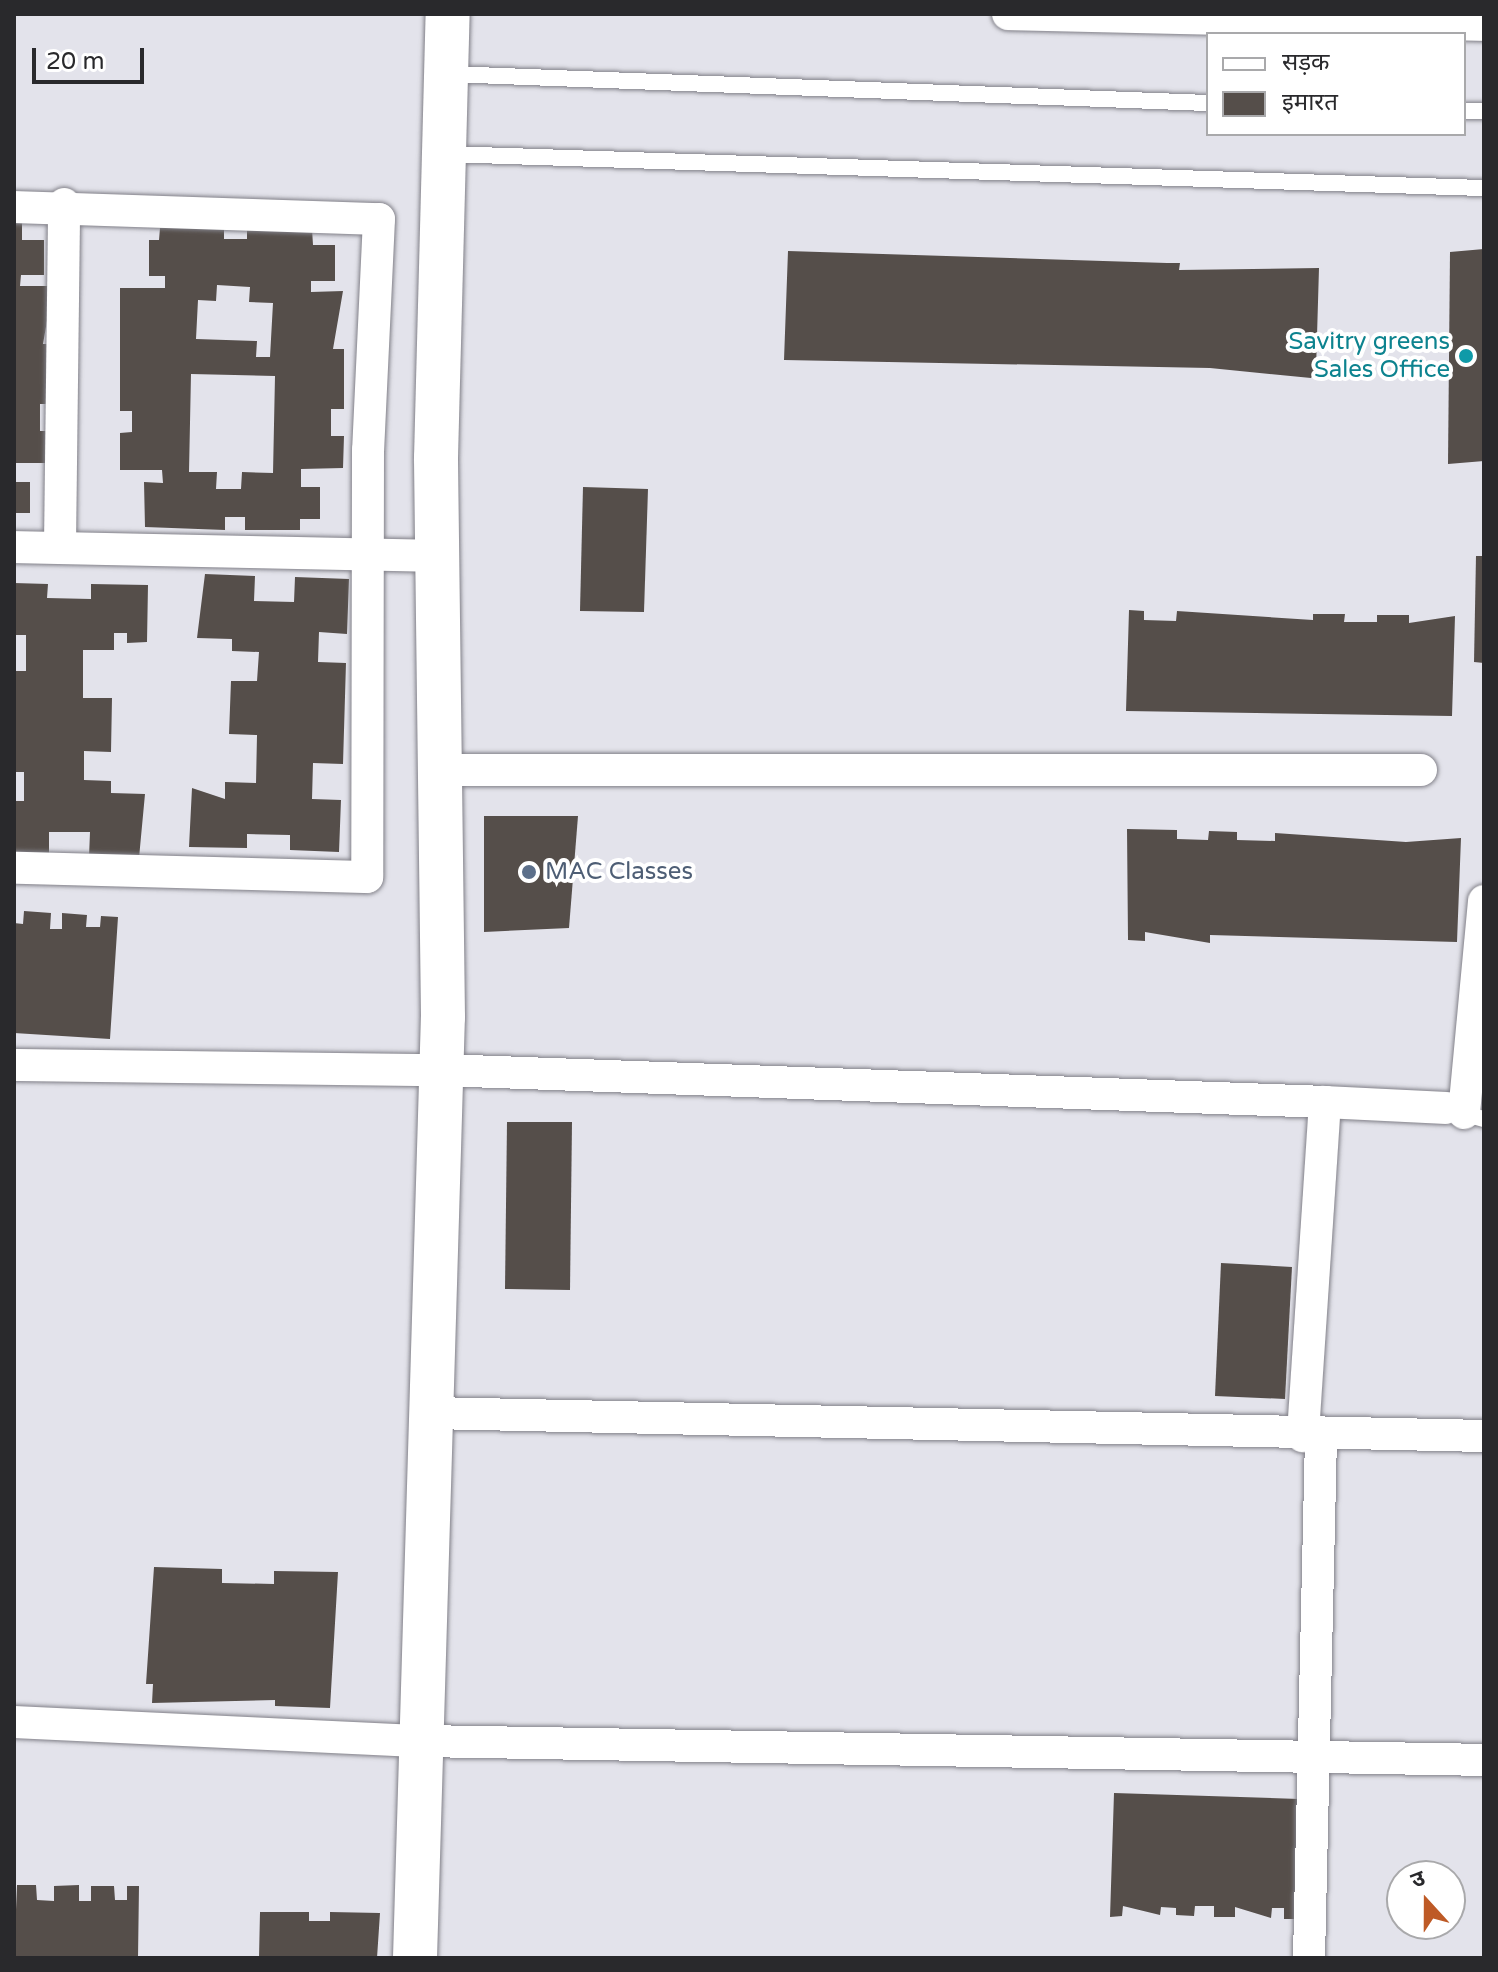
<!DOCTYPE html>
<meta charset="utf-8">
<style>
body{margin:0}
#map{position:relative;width:1498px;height:1972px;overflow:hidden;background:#e3e3eb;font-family:"Varela Round","Noto Sans Devanagari",sans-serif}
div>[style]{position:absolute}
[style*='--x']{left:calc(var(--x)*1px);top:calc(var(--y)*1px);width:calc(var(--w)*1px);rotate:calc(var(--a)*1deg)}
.building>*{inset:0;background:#554e4a}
.roads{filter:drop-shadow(0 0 2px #818088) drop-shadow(0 0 2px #818088)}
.lane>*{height:16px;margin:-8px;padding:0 8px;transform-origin:8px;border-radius:8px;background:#fff}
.street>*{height:32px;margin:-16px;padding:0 16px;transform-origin:16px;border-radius:16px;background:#fff}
.secondary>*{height:44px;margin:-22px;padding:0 22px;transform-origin:22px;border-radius:22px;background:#fff}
.dots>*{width:22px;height:22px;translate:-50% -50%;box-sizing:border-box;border:4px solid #fff;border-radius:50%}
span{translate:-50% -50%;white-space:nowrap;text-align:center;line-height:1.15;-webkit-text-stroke:8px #fff;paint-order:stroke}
.culture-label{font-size:24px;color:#0d838f}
.right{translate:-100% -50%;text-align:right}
.service-label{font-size:24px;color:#4e5e75}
.left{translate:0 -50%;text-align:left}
.frame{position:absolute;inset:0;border:16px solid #29292c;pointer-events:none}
.legend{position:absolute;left:1206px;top:32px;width:260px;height:104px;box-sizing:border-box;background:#fff;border:2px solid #a9a9ab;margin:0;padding:10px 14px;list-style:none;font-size:24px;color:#29292c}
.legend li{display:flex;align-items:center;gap:16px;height:40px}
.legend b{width:40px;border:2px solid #a9a9ab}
.north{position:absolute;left:1386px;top:1860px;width:80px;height:80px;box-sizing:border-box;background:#fff;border:2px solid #a9a9ab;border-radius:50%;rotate:339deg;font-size:22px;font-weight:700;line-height:32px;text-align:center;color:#29292c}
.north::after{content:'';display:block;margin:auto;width:28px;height:36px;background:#be5a26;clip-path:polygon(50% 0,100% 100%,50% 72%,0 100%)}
.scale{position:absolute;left:32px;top:48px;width:112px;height:36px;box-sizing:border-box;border:4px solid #29292c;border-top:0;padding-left:10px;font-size:24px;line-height:28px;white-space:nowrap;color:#29292c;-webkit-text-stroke:6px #fff;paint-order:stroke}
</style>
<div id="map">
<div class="building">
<i style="clip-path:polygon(14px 223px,22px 223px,22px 240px,44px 240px,44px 275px,21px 275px,20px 286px,53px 286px,43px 344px,53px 344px,53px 404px,40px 404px,40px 431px,53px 431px,53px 463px,14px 463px)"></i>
<i style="clip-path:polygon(evenodd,160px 228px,224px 228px,224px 239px,247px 239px,247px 229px,312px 229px,313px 245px,335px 245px,335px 281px,311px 281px,311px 292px,343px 291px,333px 349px,344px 349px,344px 409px,331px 409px,331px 436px,344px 436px,343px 468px,301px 469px,301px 487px,320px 487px,320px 519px,300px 519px,300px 530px,245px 530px,245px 517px,225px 517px,225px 530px,145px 527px,144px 482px,163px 483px,162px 470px,120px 470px,120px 433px,132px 432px,132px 411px,120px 411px,120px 288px,165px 288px,165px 276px,149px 276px,149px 240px,159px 240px,160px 228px,217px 285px,250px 287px,249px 302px,273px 303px,270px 357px,256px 357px,257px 341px,196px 339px,198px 300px,216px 301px,217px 285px,160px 228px,191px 374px,275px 376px,273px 473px,242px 472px,241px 489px,216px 489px,217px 472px,189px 472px,191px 374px)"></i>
<i style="clip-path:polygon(1484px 249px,1484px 461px,1448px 464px,1450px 252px)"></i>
<i style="clip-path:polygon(788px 251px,1167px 263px,1180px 263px,1179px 270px,1319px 268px,1316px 370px,1311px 378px,1210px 368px,784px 360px)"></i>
<i style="clip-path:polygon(14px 482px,30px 482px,30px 513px,14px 513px)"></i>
<i style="clip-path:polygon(583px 487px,648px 489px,644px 612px,580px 611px)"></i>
<i style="clip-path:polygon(1476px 556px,1484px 556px,1484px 663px,1474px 662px)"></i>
<i style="clip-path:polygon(205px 574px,255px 576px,254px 601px,294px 602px,295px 577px,349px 579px,347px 634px,319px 632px,318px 662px,346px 663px,343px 764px,313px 763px,312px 799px,341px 800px,339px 852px,290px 850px,290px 835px,247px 834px,247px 848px,189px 847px,192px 788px,225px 799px,225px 782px,256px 783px,257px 735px,229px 734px,231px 681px,257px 681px,259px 652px,232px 651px,232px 639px,197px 638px)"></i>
<i style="clip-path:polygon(14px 583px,48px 584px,47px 598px,91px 599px,91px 584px,148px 585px,147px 642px,127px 643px,127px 633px,114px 633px,114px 650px,83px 650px,83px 698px,112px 698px,111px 752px,84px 751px,84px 780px,111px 781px,111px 793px,145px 794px,139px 858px,89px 857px,90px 832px,49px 832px,49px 857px,14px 857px,14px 801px,24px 801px,24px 772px,14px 772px,14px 671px,26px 671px,26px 635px,14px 635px)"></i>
<i style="clip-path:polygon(1129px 610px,1144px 611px,1144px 620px,1176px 621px,1177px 611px,1313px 620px,1313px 614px,1345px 614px,1344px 622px,1377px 622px,1377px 615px,1409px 615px,1409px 623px,1455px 616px,1452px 716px,1126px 711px)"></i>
<i style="clip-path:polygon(484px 816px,578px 816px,569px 928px,484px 932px)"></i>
<i style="clip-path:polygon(1127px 829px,1177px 830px,1177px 839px,1208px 840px,1209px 831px,1237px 832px,1237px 840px,1275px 841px,1275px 833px,1406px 842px,1461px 838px,1457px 942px,1210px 935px,1210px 943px,1145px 932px,1145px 941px,1128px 940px)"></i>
<i style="clip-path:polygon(24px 911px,51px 913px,50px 929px,62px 929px,62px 913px,87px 915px,86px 927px,100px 927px,101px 916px,118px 917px,110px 1039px,14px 1033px,14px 923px,23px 924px)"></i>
<i style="clip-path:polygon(507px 1122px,572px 1122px,570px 1290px,505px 1289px)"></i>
<i style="clip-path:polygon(1221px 1263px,1292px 1267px,1285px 1399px,1215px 1396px)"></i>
<i style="clip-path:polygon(154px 1567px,222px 1569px,222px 1583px,274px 1584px,274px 1571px,338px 1572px,330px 1708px,275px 1706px,275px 1700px,152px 1703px,153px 1684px,146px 1684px)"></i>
<i style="clip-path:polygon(1114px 1793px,1299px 1799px,1294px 1919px,1284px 1919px,1284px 1908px,1272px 1908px,1271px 1918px,1235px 1907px,1235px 1917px,1214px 1917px,1214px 1906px,1195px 1906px,1194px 1916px,1176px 1915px,1176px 1908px,1161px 1907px,1160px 1915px,1123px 1906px,1122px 1916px,1110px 1917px)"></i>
<i style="clip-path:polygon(17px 1885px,36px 1885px,37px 1900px,54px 1901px,54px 1886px,79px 1885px,79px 1901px,91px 1901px,91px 1886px,114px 1886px,115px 1900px,127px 1900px,127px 1886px,139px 1886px,138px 1958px,14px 1958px)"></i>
<i style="clip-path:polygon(260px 1912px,309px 1912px,309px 1921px,330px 1921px,330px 1912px,380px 1913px,377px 1958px,259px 1958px)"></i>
</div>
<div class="roads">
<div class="lane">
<i style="--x:449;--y:74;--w:760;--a:2.19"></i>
<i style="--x:1464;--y:111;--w:20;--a:0"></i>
<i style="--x:446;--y:154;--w:1039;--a:1.88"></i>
<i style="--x:1459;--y:1112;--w:26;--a:16"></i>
</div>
<div class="street">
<i style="--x:1008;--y:14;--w:476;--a:1.3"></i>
<i style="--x:14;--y:207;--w:365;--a:1.9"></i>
<i style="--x:379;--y:219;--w:231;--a:92.7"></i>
<i style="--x:368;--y:450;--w:427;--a:90.1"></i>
<i style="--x:367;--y:877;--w:353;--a:-178.5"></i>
<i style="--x:60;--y:545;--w:341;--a:-89.3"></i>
<i style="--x:14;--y:547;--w:423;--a:1.2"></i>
<i style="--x:440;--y:770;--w:981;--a:0"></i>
<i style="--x:14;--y:1065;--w:427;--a:0.7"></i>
<i style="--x:441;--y:1070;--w:885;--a:2.07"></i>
<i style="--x:1325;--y:1102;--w:335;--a:93.8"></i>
<i style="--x:1325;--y:1102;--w:121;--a:2.8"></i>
<i style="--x:1464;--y:1113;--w:213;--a:-84.6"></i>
<i style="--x:431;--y:1413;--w:1053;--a:1.25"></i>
<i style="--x:14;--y:1722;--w:408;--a:2.7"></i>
<i style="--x:422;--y:1741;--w:1062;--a:1.02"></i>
<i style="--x:1309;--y:1958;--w:522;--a:-88.68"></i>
</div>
<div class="secondary">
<i style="--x:415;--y:1958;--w:941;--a:-88.3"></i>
<i style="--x:443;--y:1017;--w:559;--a:-90.72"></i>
<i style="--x:436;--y:458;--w:444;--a:-88.5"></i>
</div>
</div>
<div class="dots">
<i style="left:1466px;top:356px;background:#0f9aa8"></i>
<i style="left:529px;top:872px;background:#5c6f8a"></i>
</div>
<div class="culture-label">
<span class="right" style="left:1450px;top:356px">Savitry greens<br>Sales Office</span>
</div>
<div class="service-label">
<span class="left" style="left:545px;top:872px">MAC Classes</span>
</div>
<div class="frame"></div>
<ul class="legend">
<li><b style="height:10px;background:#fff"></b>सड़क</li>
<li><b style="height:22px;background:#554e4a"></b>इमारत</li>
</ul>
<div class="north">उ</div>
<div class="scale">20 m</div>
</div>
